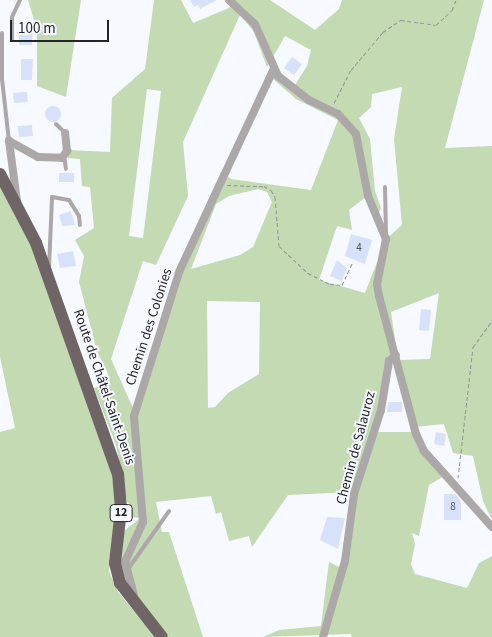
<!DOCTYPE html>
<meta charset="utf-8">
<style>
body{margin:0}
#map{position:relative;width:492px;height:637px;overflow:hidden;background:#f6f9ff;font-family:"Source Sans 3",sans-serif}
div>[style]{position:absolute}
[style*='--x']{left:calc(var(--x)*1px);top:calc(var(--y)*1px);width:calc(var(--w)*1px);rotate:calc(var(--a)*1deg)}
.green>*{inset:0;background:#c3dab2}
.building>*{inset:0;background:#d8e1fa}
.round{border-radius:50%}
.path>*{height:1px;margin-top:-0.5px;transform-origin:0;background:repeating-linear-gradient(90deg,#8f9196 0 4px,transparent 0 6.5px)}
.service>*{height:4px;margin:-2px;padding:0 2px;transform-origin:2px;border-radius:2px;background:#ada8a8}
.minor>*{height:8px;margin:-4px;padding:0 4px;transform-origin:4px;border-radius:4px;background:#ada8a8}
.primary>*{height:12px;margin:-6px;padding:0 6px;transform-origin:6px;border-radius:6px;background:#6f6566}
span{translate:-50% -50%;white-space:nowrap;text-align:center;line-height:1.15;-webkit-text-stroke:4px #f6f9ff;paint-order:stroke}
.number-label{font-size:11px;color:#51545d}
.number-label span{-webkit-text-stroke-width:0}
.shield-label span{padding:1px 4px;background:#f6f9ff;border:1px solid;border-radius:4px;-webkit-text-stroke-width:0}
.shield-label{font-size:12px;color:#242529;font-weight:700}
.street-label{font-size:14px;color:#242529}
.scale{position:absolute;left:10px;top:20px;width:99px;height:22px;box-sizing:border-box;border:2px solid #242529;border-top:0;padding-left:6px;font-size:15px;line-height:18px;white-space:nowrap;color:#242529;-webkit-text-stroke:4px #f6f9ff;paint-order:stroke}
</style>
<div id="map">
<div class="green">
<i style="clip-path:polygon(28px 0,81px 0,66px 97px,37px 86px,37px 30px)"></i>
<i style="clip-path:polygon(evenodd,154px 0,181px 0,193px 23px,229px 8px,234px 0,270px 0,315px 30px,339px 9px,342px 0,484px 0,445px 148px,492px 146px,492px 520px,483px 501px,473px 456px,453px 453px,444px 424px,414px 427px,392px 359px,378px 432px,413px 432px,417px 445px,444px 476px,429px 485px,419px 536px,412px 533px,415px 544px,411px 564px,415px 574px,467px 588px,479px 563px,492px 556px,492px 637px,352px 637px,351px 634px,263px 637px,279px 630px,321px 626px,329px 562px,341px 568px,352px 492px,288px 495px,252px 547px,249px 536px,229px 541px,221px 512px,216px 514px,211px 496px,156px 502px,162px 532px,169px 532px,203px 637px,169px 637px,126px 587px,120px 567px,123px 532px,140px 518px,131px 517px,133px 507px,127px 502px,116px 445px,94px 388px,103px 385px,108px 374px,97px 351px,79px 282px,84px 256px,75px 240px,94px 228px,90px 187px,82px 186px,80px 159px,68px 158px,68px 150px,110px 152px,112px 98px,145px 69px,154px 0,240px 15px,254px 32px,267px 67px,285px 36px,311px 50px,307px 66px,293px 88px,278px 76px,273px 79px,296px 99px,338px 120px,311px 190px,231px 179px,221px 172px,177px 268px,133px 408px,111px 359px,143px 261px,156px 265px,188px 196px,183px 142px,240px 15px,154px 0,402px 87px,394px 139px,402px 225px,386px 239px,365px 293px,319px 280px,337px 226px,352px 230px,349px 210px,367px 196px,376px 218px,381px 208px,375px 191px,370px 139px,359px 118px,371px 107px,372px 94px,402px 87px,154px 0,147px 89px,161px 91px,143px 238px,129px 236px,147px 89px,154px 0,258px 189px,267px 192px,272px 202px,253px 247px,240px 255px,191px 269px,216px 204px,229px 196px,258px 189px,154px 0,439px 293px,430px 359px,398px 360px,391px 312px,439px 293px,154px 0,207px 301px,260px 302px,259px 374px,228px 393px,215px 407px,208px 408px,207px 301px)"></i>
<i style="clip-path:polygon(0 183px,23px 222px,110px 462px,117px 512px,109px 571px,118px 592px,156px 637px,0 637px,0 432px,15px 428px,0 357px)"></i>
</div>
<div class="building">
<i style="clip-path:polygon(190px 0,217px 0,200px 9px,198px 5px,194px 7px)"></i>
<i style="clip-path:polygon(19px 29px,33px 29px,32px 45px,19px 45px)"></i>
<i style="clip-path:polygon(292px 57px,302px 64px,294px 75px,284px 68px)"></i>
<i style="clip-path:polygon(21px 59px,33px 59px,32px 80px,21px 80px)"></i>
<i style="clip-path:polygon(27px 92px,28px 102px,14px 103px,13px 93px)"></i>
<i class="round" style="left:45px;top:106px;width:16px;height:16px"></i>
<i style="clip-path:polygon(32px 125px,33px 136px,19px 137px,18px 126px)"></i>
<i style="clip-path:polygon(59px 173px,74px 173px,74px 182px,59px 182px)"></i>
<i style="clip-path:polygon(71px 211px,75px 225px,62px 226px,59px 215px)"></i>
<i style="clip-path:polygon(351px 234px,372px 240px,365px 264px,345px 256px)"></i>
<i style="clip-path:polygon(73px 251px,76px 266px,60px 268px,57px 254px)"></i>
<i style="clip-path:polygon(337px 260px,347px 268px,342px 281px,330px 276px)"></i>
<i style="clip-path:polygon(421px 309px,431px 310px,429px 331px,419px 330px)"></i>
<i style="clip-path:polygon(388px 402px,402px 402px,402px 412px,387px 412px)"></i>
<i style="clip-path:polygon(436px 432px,446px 434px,444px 446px,434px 444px)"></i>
<i style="clip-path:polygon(444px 494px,455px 494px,461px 501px,461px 520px,444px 520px)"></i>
<i style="clip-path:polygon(327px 517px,345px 518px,338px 549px,320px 540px)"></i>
</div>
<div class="path">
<i style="--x:334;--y:103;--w:37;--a:-63"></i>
<i style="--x:351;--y:70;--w:50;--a:-49.9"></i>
<i style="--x:383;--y:32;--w:22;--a:-34"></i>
<i style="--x:401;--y:20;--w:35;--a:8"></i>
<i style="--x:436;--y:25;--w:22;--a:-43"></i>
<i style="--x:452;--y:10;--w:11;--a:-68"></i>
<i style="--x:227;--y:185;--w:37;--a:2"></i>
<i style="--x:264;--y:186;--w:8;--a:30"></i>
<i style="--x:271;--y:190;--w:8;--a:60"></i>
<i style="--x:275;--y:197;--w:49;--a:85.3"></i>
<i style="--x:279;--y:246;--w:40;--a:43"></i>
<i style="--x:308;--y:273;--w:25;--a:27"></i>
<i style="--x:330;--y:284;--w:12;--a:5"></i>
<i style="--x:342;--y:285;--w:26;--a:-65"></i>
<i style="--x:458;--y:478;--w:132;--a:-83.5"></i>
<i style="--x:473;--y:347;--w:32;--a:-54"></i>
</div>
<div class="service">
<i style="--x:2;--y:33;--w:46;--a:90"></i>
<i style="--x:2;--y:79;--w:62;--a:83.6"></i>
<i style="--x:12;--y:40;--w:23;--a:-90"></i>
<i style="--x:12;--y:17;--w:19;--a:-65"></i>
<i style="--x:56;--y:124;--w:13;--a:45"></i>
<i style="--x:64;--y:155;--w:14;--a:82"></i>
<i style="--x:385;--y:187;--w:47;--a:88.8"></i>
<i style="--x:49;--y:267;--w:70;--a:-87.5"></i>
<i style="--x:52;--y:197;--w:17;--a:10"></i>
<i style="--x:69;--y:200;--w:19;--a:58"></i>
<i style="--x:79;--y:216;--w:9;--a:84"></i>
<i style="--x:128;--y:569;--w:71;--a:-54.7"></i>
</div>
<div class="minor">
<i style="--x:229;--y:0;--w:35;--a:43"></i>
<i style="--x:255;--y:24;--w:57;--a:66.1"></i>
<i style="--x:278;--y:76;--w:39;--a:38"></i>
<i style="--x:309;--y:100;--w:32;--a:26"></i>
<i style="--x:338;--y:114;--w:27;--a:48"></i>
<i style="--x:356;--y:134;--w:63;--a:79"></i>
<i style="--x:368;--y:196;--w:47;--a:67.3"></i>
<i style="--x:386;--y:239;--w:46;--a:101.3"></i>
<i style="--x:377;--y:284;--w:12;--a:81"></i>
<i style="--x:379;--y:296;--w:143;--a:75"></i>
<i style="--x:416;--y:434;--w:19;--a:65"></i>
<i style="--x:424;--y:451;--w:102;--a:48.2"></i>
<i style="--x:17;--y:201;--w:61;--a:-97.6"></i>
<i style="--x:9;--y:141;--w:33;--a:29"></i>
<i style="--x:38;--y:157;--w:24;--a:2"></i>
<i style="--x:62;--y:158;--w:9;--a:-54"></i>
<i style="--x:67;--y:151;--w:18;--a:-96"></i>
<i style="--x:134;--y:595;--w:34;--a:-105"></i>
<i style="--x:125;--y:562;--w:44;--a:-65.8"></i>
<i style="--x:143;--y:522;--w:106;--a:-94.9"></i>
<i style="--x:134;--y:416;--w:151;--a:-72.6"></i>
<i style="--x:179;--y:272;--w:223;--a:-65"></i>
<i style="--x:323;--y:637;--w:79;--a:-73.9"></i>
<i style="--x:345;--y:561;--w:68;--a:-82.3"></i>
<i style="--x:354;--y:494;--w:88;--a:-72.2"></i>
<i style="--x:381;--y:410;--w:50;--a:-80.7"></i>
<i style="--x:389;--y:361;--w:9;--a:-41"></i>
</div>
<div class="primary">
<i style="--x:0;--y:174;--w:78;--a:62.4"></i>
<i style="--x:36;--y:243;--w:245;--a:70.5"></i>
<i style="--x:118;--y:474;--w:35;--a:85"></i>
<i style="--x:121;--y:509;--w:54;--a:96.3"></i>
<i style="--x:115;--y:563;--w:21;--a:76"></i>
<i style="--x:120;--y:583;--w:68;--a:52.1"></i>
</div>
<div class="number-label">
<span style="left:359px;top:248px">4</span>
<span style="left:453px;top:507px">8</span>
</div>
<div class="shield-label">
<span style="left:121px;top:513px">12</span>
</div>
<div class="street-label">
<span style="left:149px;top:327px;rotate:-72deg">Chemin des Colonies</span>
<span style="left:104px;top:387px;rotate:71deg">Route de Châtel-Saint-Denis</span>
<span style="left:356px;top:448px;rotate:-75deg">Chemin de Salauroz</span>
</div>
<div class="scale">100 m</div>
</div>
